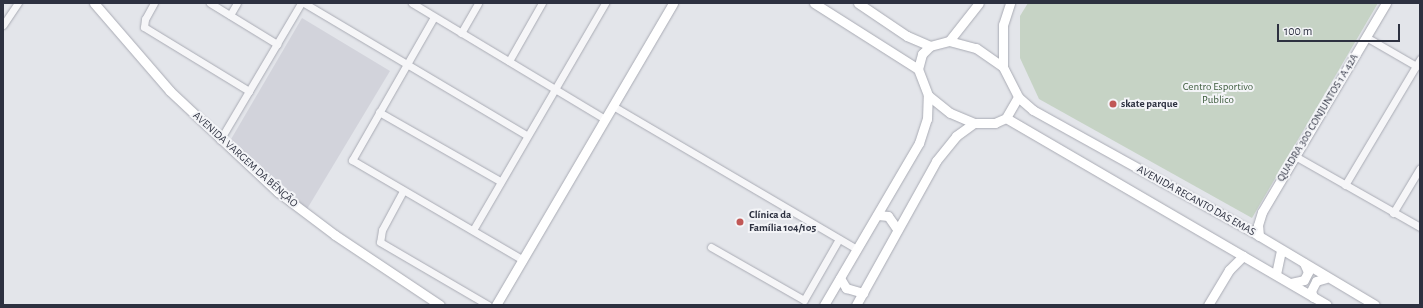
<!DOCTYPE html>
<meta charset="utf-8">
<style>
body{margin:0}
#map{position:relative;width:1423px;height:308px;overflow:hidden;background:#e3e5ea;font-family:"Alegreya Sans",sans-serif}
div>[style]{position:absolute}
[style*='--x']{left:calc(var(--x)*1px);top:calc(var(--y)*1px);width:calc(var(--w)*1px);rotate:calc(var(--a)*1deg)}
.built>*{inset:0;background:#d2d3db}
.green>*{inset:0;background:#c6d3c5}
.roads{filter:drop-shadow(0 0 1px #a9abb4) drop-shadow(0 0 1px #a9abb4)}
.street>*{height:7px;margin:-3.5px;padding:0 3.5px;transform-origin:3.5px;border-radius:3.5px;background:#f6f6f8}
.secondary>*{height:9px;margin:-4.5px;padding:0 4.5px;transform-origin:4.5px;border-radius:4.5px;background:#fff}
.dots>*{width:11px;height:11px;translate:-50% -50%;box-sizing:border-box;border:2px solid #f3f4f7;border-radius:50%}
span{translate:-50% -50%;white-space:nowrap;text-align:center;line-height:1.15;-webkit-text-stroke:4px #f3f4f7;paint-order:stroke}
.park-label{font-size:11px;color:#3c5b3c}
.poi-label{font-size:11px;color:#2d3140;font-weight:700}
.left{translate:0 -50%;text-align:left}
.street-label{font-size:11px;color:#2d3140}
.frame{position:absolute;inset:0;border:4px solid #2d3140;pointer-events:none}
.scale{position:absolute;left:1277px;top:24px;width:123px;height:18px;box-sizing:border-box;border:2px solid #2d3140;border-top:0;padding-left:5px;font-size:12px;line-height:14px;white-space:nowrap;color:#2d3140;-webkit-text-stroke:3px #f3f4f7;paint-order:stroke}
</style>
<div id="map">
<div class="built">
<i style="clip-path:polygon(302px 18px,390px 71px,307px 209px,230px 141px)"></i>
</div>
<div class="green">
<i style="clip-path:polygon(1028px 3px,1378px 3px,1252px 218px,1039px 99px,1020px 58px,1020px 16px)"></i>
</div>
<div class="roads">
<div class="street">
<i style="--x:154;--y:3;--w:18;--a:119"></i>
<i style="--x:145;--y:19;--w:8;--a:97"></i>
<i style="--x:144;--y:27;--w:123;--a:31.4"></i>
<i style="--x:249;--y:91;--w:57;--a:120.6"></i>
<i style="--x:210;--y:3;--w:79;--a:31.5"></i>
<i style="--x:304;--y:3;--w:258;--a:30.7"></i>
<i style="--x:412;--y:3;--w:225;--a:31"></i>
<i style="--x:230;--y:15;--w:14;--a:-60"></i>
<i style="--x:434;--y:17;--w:165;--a:119.8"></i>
<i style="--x:352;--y:160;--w:198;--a:30.3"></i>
<i style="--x:3;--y:25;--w:27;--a:-56"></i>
<i style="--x:461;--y:33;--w:34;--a:-60"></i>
<i style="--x:1366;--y:37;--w:58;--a:30.1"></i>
<i style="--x:509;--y:61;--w:67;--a:-60.4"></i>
<i style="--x:249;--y:91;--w:102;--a:-59.4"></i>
<i style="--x:613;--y:106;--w:283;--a:30.4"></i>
<i style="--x:379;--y:112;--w:139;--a:29.7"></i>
<i style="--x:1295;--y:156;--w:144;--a:29.6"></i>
<i style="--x:1345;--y:185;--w:147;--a:-59.2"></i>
<i style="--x:403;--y:191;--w:44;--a:118.3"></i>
<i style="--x:382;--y:230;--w:12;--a:99"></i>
<i style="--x:380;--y:242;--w:125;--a:30.3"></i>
<i style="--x:1393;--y:213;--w:52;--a:-59"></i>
<i style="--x:473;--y:230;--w:263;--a:-59.8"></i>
<i style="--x:711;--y:247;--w:107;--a:29.7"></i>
<i style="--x:804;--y:300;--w:70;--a:-60.2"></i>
</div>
<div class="secondary">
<i style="--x:94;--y:3;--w:116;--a:49.2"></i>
<i style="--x:170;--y:91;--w:148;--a:43.1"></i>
<i style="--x:278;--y:192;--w:71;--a:37"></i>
<i style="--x:335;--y:235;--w:126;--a:33.7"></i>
<i style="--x:814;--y:3;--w:123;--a:32.4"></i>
<i style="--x:858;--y:3;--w:59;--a:34"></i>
<i style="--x:907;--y:36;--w:25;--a:23"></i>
<i style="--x:949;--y:41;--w:28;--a:15"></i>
<i style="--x:976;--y:48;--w:33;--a:35"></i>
<i style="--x:1003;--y:67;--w:34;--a:63"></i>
<i style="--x:1018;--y:97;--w:24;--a:120"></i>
<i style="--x:1006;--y:118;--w:12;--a:156"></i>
<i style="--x:995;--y:123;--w:21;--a:180"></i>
<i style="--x:974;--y:123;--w:26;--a:-157"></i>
<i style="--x:950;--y:113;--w:28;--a:-141"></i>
<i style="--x:928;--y:95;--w:28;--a:-111"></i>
<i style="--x:918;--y:69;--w:16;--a:-75"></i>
<i style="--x:922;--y:54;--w:11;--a:-45"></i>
<i style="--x:930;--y:46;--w:20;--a:-15"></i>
<i style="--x:949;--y:41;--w:48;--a:-51.7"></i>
<i style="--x:1003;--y:67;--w:42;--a:-90"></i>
<i style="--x:1003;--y:25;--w:23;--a:-72"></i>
<i style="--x:1018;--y:97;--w:20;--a:41"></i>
<i style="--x:1033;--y:110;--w:244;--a:29"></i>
<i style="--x:1246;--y:228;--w:150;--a:30.8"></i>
<i style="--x:1006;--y:118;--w:371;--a:30.2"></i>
<i style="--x:878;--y:215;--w:10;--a:6"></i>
<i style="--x:888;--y:216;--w:16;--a:55"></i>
<i style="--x:1259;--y:236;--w:11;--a:-95"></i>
<i style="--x:1258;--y:225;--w:14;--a:-73"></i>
<i style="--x:1262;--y:212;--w:243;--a:-59.3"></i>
<i style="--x:1276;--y:274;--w:25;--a:-78"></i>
<i style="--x:840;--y:278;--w:12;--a:59"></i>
<i style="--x:846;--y:288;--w:18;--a:16"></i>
<i style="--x:1291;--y:283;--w:13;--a:-13"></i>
<i style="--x:1304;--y:280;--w:9;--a:-63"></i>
<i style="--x:1308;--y:272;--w:10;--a:-114"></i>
<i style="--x:1313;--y:297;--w:6;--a:-108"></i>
<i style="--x:1311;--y:291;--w:11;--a:-63"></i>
<i style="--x:1316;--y:281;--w:10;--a:-17"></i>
<i style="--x:496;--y:305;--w:350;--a:-59.6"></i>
<i style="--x:824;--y:305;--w:188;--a:-59.6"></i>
<i style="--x:919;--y:143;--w:25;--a:-72"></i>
<i style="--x:927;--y:119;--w:24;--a:-88"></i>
<i style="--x:856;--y:305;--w:165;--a:-60.9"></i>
<i style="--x:936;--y:161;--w:32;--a:-51"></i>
<i style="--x:956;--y:136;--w:22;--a:-36"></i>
<i style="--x:1208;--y:305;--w:41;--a:-59"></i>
<i style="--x:1229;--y:270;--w:20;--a:-45"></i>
</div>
</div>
<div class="dots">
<i style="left:1113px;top:104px;background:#c15856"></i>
<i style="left:740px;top:222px;background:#c15856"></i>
</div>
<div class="park-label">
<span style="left:1218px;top:94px">Centro Esportivo<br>Publico</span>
</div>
<div class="poi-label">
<span class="left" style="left:1121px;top:104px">skate parque</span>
<span class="left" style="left:749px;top:222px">Clínica da<br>Família 104/105</span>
</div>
<div class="street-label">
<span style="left:1318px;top:118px;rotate:-59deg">QUADRA 300 CONJUNTOS 1 A 42A</span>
<span style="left:245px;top:160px;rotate:42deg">AVENIDA VARGEM DA BÊNÇÃO</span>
<span style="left:1196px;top:201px;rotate:29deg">AVENIDA RECANTO DAS EMAS</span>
</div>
<div class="frame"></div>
<div class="scale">100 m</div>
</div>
